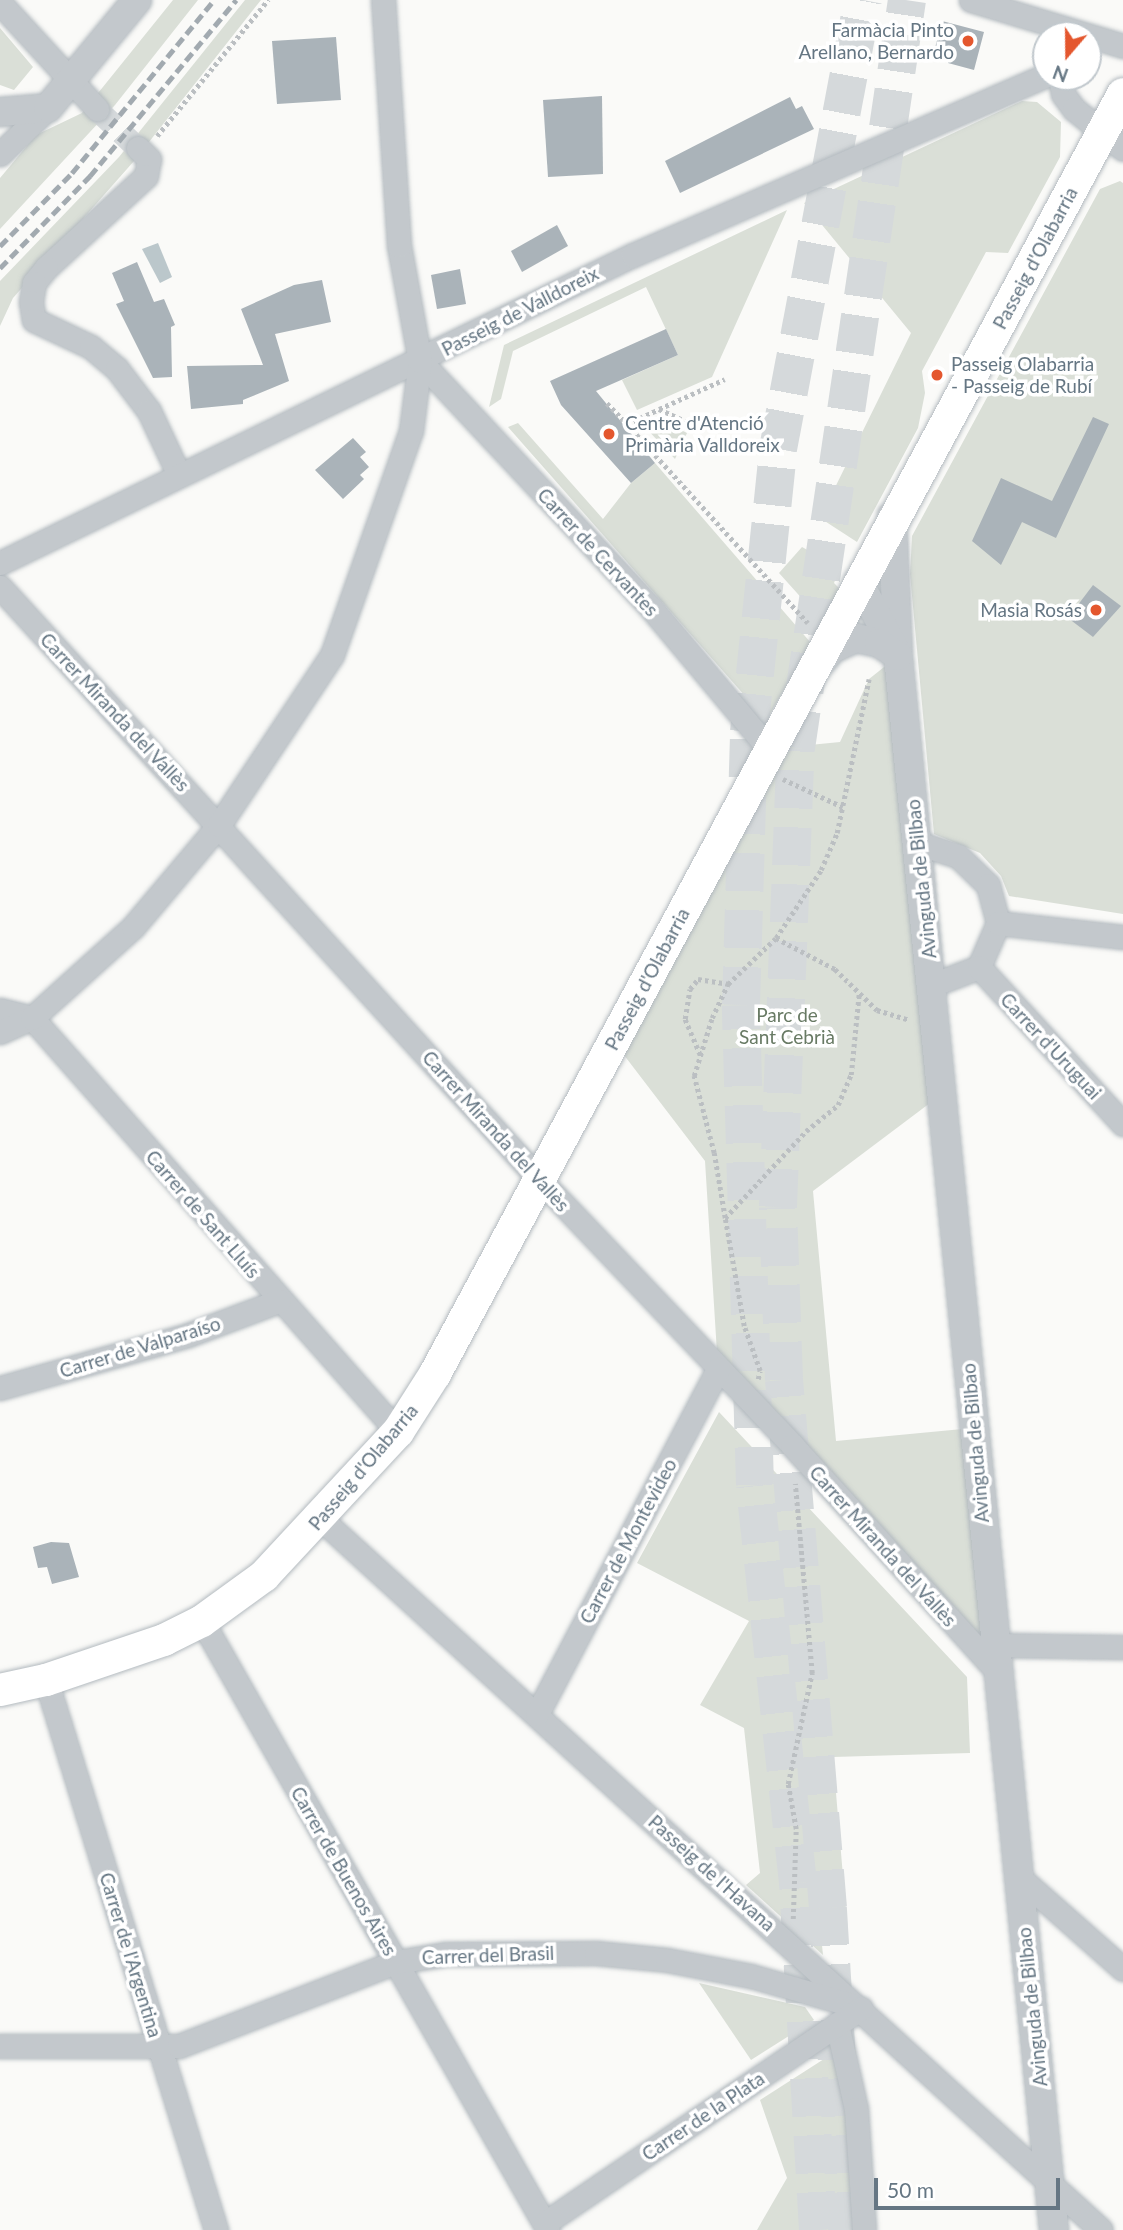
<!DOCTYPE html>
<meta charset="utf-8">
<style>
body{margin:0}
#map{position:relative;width:1123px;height:2230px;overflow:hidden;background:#fafaf8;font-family:Lato,sans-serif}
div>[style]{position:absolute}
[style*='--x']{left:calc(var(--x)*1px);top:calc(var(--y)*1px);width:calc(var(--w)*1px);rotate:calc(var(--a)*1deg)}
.green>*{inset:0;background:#dadfd7}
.water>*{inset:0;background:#bbc7cb}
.building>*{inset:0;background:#aab3b9}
.minor-tunnel>*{height:23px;margin-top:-11.5px;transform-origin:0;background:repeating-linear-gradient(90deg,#d5d9db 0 23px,transparent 0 34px)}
.motorway-tunnel>*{height:38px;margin-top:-19px;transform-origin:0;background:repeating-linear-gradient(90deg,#d5d9db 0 38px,transparent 0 57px)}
.path>*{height:4.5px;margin-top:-2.25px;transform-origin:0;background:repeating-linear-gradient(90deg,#bbbfc2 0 3.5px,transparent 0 7px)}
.roads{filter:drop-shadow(0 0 2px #b3babf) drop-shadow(0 0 2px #b3babf)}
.minor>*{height:23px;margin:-11.5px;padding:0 11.5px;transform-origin:11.5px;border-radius:11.5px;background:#c3c8cc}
.tertiary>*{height:28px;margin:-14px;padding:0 14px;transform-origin:14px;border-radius:14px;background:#c3c8cc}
.secondary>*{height:32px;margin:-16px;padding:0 16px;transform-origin:16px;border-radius:16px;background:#fff}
.rail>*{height:5px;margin-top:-2.5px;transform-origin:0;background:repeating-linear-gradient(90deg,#a2aab0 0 10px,transparent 0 15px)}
.dots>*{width:19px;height:19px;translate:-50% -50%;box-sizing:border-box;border:4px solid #fff;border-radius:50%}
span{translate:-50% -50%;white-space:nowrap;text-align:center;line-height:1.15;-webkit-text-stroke:7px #fff;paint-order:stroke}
.poi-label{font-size:19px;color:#657683}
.right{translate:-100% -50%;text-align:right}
.left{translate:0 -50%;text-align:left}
.street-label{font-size:19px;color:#657683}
.park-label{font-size:19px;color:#687a64}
.north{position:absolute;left:1032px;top:21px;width:70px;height:70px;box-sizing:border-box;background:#fff;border:2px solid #c1c8cd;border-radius:50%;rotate:200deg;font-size:19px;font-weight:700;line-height:28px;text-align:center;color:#657683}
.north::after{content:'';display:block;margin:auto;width:24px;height:32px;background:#e4572e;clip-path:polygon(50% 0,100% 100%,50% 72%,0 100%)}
.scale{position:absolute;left:874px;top:2178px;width:186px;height:32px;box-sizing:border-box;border:4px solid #657683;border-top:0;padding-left:9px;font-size:21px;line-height:24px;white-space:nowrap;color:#657683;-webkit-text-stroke:5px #fff;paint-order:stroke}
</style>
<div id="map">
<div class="green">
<i style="clip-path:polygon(173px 0,198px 0,115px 105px,0 229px,0 178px,36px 135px,82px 113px)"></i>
<i style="clip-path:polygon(245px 0,261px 0,134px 161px,13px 298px,0 326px,0 281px,119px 157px)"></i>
<i style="clip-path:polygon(0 28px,33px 67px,14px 90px,0 85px)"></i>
<i style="clip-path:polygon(1022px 101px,1037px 102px,1061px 122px,1060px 157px,1008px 253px,986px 252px,922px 371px,925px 393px,918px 428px,857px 542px,820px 518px,911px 333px,804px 203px)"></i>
<i style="clip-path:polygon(1120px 181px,1123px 183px,1123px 914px,1009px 896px,1001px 876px,980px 853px,934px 834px,910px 574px,912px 536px,1100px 189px)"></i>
<i style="clip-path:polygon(787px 210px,712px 377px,637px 410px,622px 380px,678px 355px,646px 287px,513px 351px,501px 399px,489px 407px,504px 345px)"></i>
<i style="clip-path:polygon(655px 417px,687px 433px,675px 459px,643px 425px)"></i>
<i style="clip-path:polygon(518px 423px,603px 519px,631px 483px,655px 463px,811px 643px,770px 714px,760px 713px,508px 427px)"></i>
<i style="clip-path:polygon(802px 547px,840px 568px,834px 583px,840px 589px,824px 623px,779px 573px)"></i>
<i style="clip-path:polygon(898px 656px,942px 1094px,813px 1191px,836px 1441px,973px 1428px,995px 1657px,718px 1369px,705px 1161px,614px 1042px,769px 749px,840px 742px,869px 679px)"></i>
<i style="clip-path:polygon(719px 1412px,967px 1677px,970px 1753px,833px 1757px,846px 1912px,819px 1916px,823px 1955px,746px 1885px,760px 1873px,744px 1728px,700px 1705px,749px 1621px,637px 1563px)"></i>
<i style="clip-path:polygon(699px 1983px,805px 2007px,814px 2020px,751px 2060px)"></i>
<i style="clip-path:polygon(838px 2050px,844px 2075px,856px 2230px,757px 2230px,787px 2178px,760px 2100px)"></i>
</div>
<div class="water">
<i style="clip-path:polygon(158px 243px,172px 277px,160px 283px,142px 249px)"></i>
</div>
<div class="building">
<i style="clip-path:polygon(942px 21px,984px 32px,974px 70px,948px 63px,950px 53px,935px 48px)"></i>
<i style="clip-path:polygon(336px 37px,341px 100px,277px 104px,272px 41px)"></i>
<i style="clip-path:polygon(602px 96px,603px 174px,548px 177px,543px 100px)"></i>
<i style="clip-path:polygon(790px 97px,796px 109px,802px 106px,814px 129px,680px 193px,665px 161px)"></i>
<i style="clip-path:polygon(557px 225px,568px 246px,522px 272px,511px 251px)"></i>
<i style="clip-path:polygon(137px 262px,154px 302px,164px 299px,175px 325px,171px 327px,172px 377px,153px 378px,116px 304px,124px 301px,112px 273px)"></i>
<i style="clip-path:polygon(460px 269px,466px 304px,437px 309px,431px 275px)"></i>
<i style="clip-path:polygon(322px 280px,331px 322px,275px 334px,289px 381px,243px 400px,243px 404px,191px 409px,187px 366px,263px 365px,241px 309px,294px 285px)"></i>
<i style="clip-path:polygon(666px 329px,678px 355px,596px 391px,655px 463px,631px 483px,561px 405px,550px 381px)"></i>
<i style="clip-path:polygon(1093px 417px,1109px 424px,1056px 538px,1022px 522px,1001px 565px,972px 541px,1001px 478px,1052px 501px)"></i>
<i style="clip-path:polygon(353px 438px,366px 452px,360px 457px,369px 467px,360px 475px,364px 479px,343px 499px,315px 470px)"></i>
<i style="clip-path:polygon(1093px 585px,1121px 606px,1093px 637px,1068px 618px)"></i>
<i style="clip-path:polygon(51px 1542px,69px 1543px,79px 1577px,52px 1584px,47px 1567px,38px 1568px,33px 1547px)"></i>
</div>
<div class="minor-tunnel">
<i style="--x:97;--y:109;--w:57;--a:43.6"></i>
</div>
<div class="motorway-tunnel">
<i style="--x:818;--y:2230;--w:348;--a:-93.3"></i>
<i style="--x:798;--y:1883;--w:400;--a:-96.2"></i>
<i style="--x:755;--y:1485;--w:480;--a:-91.7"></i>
<i style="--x:741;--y:1005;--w:273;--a:-88.3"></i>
<i style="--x:749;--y:732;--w:284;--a:-84.1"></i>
<i style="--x:778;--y:449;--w:457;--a:-79.3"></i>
<i style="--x:847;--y:2230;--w:323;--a:-93.4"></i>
<i style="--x:828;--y:1908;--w:530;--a:-94.76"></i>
<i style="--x:784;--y:1380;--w:173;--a:-92"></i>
<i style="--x:778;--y:1207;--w:459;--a:-87.8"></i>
<i style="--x:796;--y:748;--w:756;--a:-81.56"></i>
</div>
<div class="path">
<i style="--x:157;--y:136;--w:176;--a:-50.8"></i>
<i style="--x:607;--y:403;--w:29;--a:46"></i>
<i style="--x:627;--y:424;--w:35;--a:-25"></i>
<i style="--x:659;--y:409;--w:46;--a:24.3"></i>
<i style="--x:659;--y:409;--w:72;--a:-24.4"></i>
<i style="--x:627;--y:424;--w:269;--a:47.7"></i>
<i style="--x:783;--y:779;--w:66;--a:25"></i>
<i style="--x:776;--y:938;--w:67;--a:27.7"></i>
<i style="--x:835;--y:969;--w:59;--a:44.3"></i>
<i style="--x:877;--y:1010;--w:34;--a:17"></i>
<i style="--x:700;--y:1055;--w:39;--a:-113"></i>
<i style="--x:685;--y:1019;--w:30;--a:-81"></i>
<i style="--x:690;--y:989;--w:13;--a:-51"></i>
<i style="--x:698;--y:979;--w:30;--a:9"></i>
<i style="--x:725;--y:1218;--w:66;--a:-99.6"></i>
<i style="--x:714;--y:1153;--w:80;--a:-104.6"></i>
<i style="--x:694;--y:1076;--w:61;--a:-72.8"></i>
<i style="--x:712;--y:1018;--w:38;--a:-65"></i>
<i style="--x:728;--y:984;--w:66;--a:-43.8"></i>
<i style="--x:776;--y:938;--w:82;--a:-56.5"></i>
<i style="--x:821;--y:870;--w:40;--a:-66.6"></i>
<i style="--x:837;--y:833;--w:157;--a:-78.3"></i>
<i style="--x:758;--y:1379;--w:8;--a:-76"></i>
<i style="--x:760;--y:1371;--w:48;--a:-109.6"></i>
<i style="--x:744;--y:1326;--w:110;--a:-100"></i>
<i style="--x:725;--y:1218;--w:119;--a:-47"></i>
<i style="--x:806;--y:1131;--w:41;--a:-39.1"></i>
<i style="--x:838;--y:1105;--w:33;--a:-67"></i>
<i style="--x:851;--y:1075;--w:81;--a:-84.4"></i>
<i style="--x:793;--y:1919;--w:90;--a:-88.1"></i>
<i style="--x:796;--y:1829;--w:46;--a:-100.1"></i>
<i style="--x:788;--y:1784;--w:114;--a:-77.8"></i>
<i style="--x:812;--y:1673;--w:190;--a:-95.1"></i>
</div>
<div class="roads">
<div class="minor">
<i style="--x:971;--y:0;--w:159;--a:16.8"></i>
<i style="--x:0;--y:3;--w:144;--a:47.5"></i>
<i style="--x:1060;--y:77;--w:17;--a:80"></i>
<i style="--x:1063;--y:94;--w:19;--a:54"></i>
<i style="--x:1074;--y:109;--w:63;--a:39.2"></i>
<i style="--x:138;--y:148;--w:16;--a:45"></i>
<i style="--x:149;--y:159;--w:17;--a:100"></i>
<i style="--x:146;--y:176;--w:136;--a:137.4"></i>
<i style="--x:46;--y:268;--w:19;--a:129"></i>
<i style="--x:34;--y:283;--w:19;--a:99"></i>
<i style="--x:31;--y:302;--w:18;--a:81"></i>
<i style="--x:34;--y:320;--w:63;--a:25.3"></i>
<i style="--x:91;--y:347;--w:34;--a:40"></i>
<i style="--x:117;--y:369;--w:53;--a:52.7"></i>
<i style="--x:149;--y:411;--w:71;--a:64.9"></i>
<i style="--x:0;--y:154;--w:66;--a:-43.8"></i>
<i style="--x:420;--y:361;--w:340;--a:46.9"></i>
<i style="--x:652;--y:609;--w:182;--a:50.1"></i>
<i style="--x:0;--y:563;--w:704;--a:-25.95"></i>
<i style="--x:633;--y:255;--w:451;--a:-23.5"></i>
<i style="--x:0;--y:587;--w:801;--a:47.68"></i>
<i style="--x:539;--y:1179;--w:367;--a:46.4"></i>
<i style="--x:792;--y:1445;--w:305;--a:47.8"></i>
<i style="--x:917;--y:843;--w:43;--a:17.6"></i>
<i style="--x:958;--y:856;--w:42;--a:44"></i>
<i style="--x:988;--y:885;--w:39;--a:75"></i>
<i style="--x:998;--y:923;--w:48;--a:113.4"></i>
<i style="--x:979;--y:967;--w:50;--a:159"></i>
<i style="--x:998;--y:923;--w:126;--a:6.4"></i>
<i style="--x:979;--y:967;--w:213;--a:47.5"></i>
<i style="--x:0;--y:1010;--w:33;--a:14"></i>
<i style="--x:32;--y:1018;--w:553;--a:48.52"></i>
<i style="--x:0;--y:1032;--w:35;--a:-24"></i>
<i style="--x:32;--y:1018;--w:136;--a:-42"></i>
<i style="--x:133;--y:927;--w:133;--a:-49.9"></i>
<i style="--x:219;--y:825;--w:204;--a:-56.4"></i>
<i style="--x:332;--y:655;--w:238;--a:-70.6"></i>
<i style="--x:411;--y:431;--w:71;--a:-82.7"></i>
<i style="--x:420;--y:361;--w:118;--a:-100.3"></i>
<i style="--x:399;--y:245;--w:246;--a:-93.7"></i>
<i style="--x:0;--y:1388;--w:195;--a:-15.7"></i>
<i style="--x:188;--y:1335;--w:97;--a:-20.5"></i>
<i style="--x:321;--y:1519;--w:1055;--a:42.35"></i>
<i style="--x:202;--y:1621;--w:700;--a:60.4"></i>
<i style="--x:994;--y:1645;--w:129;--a:0.9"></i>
<i style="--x:46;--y:1680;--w:576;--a:72.82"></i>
<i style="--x:537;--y:1714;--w:390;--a:-62.3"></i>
<i style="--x:1019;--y:1877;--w:139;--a:41.5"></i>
<i style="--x:837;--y:2024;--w:87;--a:77.4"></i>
<i style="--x:856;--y:2109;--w:121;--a:86.2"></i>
<i style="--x:0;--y:2046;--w:179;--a:0"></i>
<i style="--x:179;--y:2046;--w:233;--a:-21.2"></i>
<i style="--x:396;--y:1962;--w:51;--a:-9.1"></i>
<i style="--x:446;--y:1954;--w:150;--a:-0.4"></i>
<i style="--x:596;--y:1953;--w:71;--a:5.6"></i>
<i style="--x:667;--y:1960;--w:86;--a:10.8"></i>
<i style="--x:751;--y:1976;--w:105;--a:16"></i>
<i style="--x:545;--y:2223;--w:382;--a:-34.2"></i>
</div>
<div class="tertiary">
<i style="--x:0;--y:112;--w:48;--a:-4.8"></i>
<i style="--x:48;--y:108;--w:140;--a:-50.5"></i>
<i style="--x:892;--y:516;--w:140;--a:87.5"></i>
<i style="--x:898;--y:656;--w:1582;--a:84.34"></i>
<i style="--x:858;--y:581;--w:75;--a:61.4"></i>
<i style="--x:819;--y:665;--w:21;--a:-51"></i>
<i style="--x:832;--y:649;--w:26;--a:-25"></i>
<i style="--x:856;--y:638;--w:24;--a:12"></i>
<i style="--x:879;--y:643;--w:23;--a:34"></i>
</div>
<div class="secondary">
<i style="--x:0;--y:1690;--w:47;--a:-12.3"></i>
<i style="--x:46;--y:1680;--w:125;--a:-18.7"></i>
<i style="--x:164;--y:1640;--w:42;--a:-26.6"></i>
<i style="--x:202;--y:1621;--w:77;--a:-36"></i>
<i style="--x:264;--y:1576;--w:197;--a:-47.1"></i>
<i style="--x:398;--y:1432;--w:69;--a:-57.5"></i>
<i style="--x:435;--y:1374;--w:1453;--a:-61.74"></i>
</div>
</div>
<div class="rail">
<i style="--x:0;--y:246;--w:103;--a:-45.4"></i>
<i style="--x:72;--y:173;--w:224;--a:-50.6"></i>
<i style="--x:0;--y:268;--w:129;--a:-45.6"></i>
<i style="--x:90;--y:176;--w:229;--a:-50.3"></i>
</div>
<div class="dots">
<i style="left:968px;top:41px;background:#e4572e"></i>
<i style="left:937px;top:375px;background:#e4572e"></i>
<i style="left:609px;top:434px;background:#e4572e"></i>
<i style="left:1096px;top:610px;background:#e4572e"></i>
</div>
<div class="poi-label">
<span class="right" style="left:954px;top:41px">Farmàcia Pinto<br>Arellano, Bernardo</span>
<span class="left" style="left:951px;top:375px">Passeig Olabarria<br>- Passeig de Rubí</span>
<span class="left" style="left:625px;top:434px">Centre d'Atenció<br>Primària Valldoreix</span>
<span class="right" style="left:1082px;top:610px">Masia Rosás</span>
</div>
<div class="street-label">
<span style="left:1035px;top:258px;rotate:-62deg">Passeig d'Olabarria</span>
<span style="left:520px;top:311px;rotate:-27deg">Passeig de Valldoreix</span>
<span style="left:598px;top:552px;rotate:47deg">Carrer de Cervantes</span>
<span style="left:115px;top:712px;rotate:47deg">Carrer Miranda del Vallès</span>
<span style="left:921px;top:879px;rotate:-96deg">Avinguda de Bilbao</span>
<span style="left:647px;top:979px;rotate:-62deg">Passeig d'Olabarria</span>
<span style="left:1051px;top:1046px;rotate:47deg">Carrer d'Uruguai</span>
<span style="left:496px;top:1131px;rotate:48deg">Carrer Miranda del Vallès</span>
<span style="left:203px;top:1214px;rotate:49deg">Carrer de Sant Lluís</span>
<span style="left:140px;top:1347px;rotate:-17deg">Carrer de Valparaíso</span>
<span style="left:975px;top:1443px;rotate:-95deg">Avinguda de Bilbao</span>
<span style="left:363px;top:1467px;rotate:-50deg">Passeig d'Olabarria</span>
<span style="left:628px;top:1541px;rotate:-62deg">Carrer de Montevideo</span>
<span style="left:883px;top:1546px;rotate:48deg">Carrer Miranda del Vallès</span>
<span style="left:344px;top:1871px;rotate:60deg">Carrer de Buenos Aires</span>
<span style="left:712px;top:1873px;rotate:42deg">Passeig de l'Havana</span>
<span style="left:131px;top:1955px;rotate:73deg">Carrer de l'Argentina</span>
<span style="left:488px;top:1955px;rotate:-2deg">Carrer del Brasil</span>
<span style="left:1032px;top:2007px;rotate:-96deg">Avinguda de Bilbao</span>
<span style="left:703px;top:2116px;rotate:-34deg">Carrer de la Plata</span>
</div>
<div class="park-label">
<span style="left:787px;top:1026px">Parc de<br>Sant Cebrià</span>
</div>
<div class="north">N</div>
<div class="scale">50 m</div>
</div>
